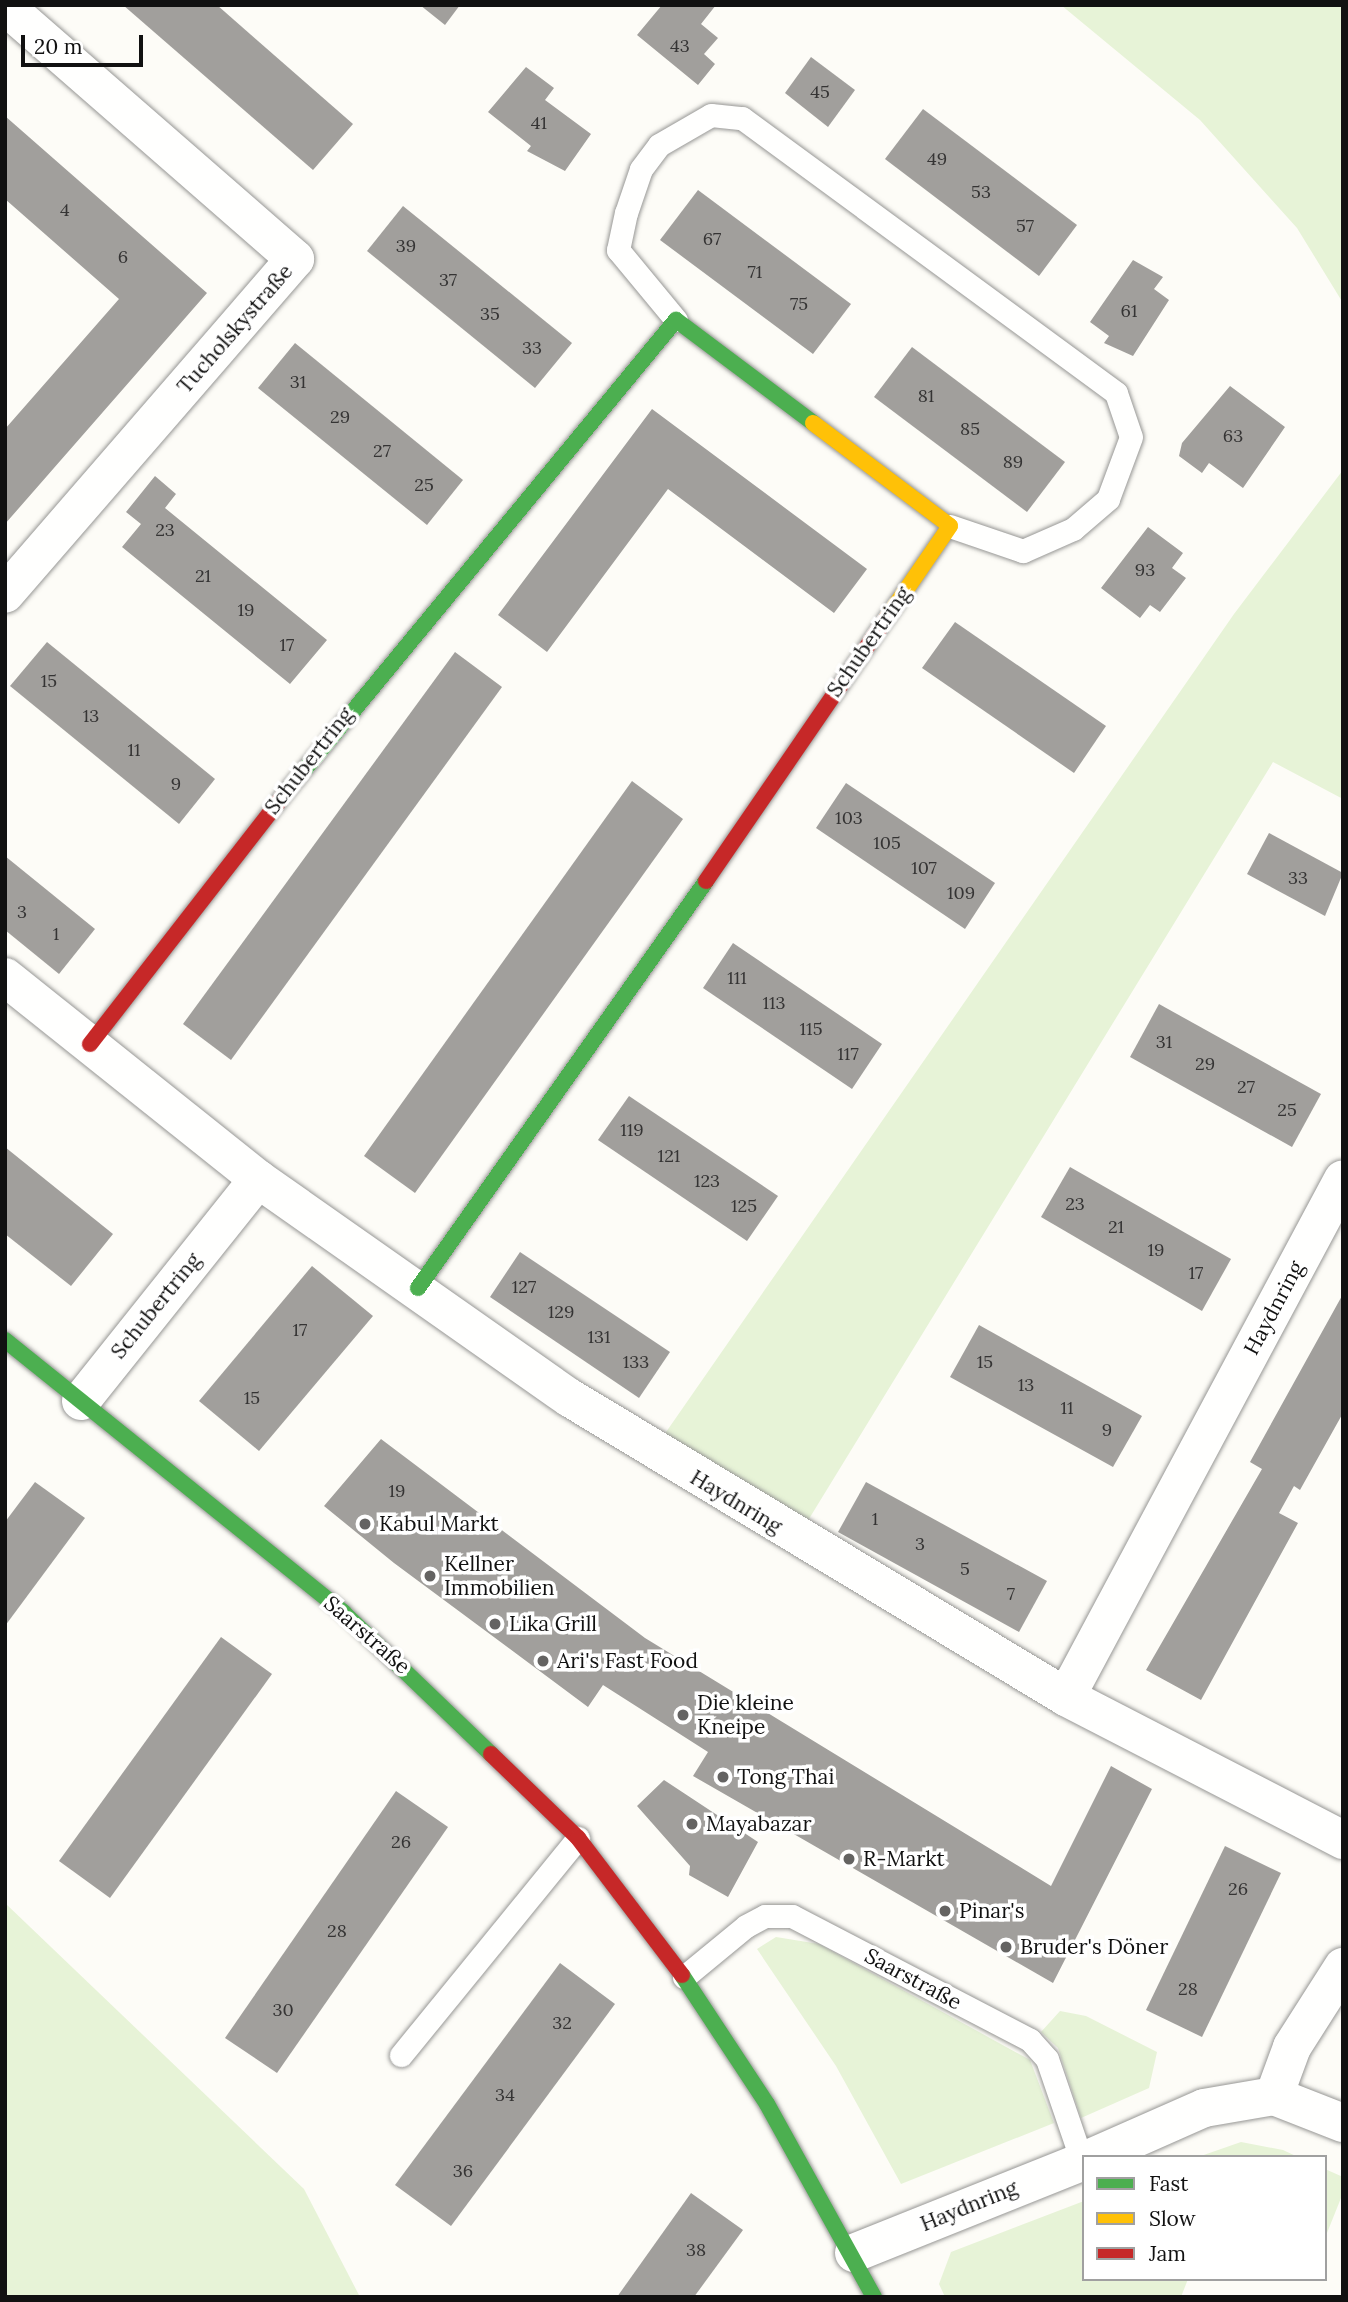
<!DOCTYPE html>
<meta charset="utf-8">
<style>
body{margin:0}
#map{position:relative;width:1348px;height:2302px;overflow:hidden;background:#fdfcf7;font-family:Lora,serif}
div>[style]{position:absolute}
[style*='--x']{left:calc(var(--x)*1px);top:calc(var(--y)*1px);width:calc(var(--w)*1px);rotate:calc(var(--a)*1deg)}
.green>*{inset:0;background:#e7f3d7}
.building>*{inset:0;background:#a19f9c}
.roads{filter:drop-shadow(0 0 2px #979795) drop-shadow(0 0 2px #979795)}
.lane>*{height:23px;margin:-11.5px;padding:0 11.5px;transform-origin:11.5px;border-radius:11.5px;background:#fffffe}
.street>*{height:38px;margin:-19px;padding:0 19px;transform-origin:19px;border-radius:19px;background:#fffffe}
.fast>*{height:16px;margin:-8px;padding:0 8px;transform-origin:8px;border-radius:8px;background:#4caf50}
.slow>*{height:16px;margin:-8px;padding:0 8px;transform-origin:8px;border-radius:8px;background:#ffc107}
.jam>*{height:16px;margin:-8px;padding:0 8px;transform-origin:8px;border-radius:8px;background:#c62828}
.dots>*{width:19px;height:19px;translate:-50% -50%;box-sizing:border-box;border:4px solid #fff;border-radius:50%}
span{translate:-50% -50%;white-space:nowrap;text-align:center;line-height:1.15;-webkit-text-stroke:7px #fff;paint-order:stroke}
.number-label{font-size:18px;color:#353434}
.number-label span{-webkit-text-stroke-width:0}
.street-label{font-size:21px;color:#111}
.poi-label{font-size:21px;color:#111}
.left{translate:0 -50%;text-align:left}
.frame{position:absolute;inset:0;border:7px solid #111;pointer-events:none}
.legend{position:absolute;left:1082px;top:2155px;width:245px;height:126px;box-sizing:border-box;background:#fff;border:2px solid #a0a0a0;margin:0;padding:9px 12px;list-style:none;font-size:21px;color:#111}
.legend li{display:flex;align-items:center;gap:14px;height:35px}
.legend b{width:35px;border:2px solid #a0a0a0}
.scale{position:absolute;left:21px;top:35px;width:122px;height:32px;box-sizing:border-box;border:4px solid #111;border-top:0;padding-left:9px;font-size:21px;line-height:24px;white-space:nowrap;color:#111;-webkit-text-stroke:5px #fff;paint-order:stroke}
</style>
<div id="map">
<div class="green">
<i style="clip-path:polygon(1061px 5px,1343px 5px,1343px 303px,1297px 228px,1200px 120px)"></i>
<i style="clip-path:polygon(1343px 470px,1343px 799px,1273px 762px,804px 1527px,664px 1435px,1234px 614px)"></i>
<i style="clip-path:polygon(5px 1903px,304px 2189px,360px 2297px,5px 2297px)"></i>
<i style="clip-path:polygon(776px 1937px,819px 1944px,1030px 2060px,1054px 2123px,901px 2184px,836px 2066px,757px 1949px)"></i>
<i style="clip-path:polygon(1060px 2011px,1086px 2016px,1157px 2052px,1149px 2088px,1081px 2118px,1058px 2048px,1041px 2032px)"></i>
<i style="clip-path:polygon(1241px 2142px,1283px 2150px,1298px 2157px,1198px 2157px)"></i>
<i style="clip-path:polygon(1325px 2169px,1343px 2177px,1343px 2193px,1325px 2238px)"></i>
<i style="clip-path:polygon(1084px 2201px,1084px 2279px,1188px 2279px,1181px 2297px,945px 2297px,939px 2284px,951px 2252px)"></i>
</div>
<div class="building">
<i style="clip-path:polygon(123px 5px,217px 5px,353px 124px,313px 170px)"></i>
<i style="clip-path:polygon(420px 5px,460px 5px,445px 25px)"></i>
<i style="clip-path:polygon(662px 5px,716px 5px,701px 24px,718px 38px,704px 54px,715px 64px,698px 85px,637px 35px)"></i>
<i style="clip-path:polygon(811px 57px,855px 90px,828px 127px,785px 93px)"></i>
<i style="clip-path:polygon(526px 67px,554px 88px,545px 100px,591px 134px,565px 171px,527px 151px,531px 146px,488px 112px)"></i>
<i style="clip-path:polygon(923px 109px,1077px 225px,1039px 276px,885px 159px)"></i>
<i style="clip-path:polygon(5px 116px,207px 293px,5px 524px,5px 429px,119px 299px,5px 199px)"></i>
<i style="clip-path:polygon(698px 190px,851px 304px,813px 354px,660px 240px)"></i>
<i style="clip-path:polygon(403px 206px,572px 343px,535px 388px,367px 251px)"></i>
<i style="clip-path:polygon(1133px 260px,1163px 277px,1154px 289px,1169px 300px,1133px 356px,1104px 343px,1109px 336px,1090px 322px)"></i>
<i style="clip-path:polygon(295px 343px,463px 480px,427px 525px,258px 388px)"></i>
<i style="clip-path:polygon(912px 347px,1065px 462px,1027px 512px,874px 397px)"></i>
<i style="clip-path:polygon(1230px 386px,1285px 427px,1243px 488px,1209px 463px,1202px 473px,1179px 456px,1182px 443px)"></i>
<i style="clip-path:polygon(652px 409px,867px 569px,834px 613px,668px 489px,547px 652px,498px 615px)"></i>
<i style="clip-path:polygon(155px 476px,176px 494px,165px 508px,327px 640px,290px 684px,122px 547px,141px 524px,126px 512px)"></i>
<i style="clip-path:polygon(1148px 527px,1183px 553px,1172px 568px,1186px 578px,1160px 612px,1150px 605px,1140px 618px,1101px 588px)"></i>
<i style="clip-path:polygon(955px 622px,1106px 726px,1074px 773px,922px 668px)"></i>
<i style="clip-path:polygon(47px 642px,215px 779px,179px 824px,10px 686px)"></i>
<i style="clip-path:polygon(455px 652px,502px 687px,231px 1060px,183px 1024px)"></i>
<i style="clip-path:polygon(632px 781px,683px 819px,415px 1193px,364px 1156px)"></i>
<i style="clip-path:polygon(846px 783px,995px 883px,965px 929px,816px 828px)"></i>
<i style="clip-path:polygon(1269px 833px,1343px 873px,1325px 916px,1247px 874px)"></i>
<i style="clip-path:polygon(5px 856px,95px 929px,59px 974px,5px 930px)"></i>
<i style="clip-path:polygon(733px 943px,882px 1044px,852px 1089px,703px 988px)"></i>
<i style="clip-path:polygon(1159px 1004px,1321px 1094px,1292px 1147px,1130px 1057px)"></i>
<i style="clip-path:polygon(629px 1096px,778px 1196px,747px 1241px,598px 1140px)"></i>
<i style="clip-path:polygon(5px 1147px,113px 1234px,71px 1286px,5px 1234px)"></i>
<i style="clip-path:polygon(1070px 1167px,1231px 1259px,1202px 1311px,1041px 1217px)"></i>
<i style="clip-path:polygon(520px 1252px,670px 1352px,639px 1398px,490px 1297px)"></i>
<i style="clip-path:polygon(312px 1266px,373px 1316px,259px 1451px,199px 1401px)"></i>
<i style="clip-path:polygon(1343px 1294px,1343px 1413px,1300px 1490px,1294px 1486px,1279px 1513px,1298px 1523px,1201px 1700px,1146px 1670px,1262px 1469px,1250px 1462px)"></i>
<i style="clip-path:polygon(979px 1325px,1142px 1416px,1113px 1467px,950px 1377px)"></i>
<i style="clip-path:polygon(381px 1439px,645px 1638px,1051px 1886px,1111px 1766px,1152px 1789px,1053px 1983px,693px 1776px,708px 1752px,603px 1685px,588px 1707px,394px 1563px,324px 1506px)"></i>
<i style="clip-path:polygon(35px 1482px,85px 1518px,5px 1626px,5px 1522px)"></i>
<i style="clip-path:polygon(866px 1482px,1047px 1581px,1019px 1632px,838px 1532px)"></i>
<i style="clip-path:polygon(221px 1637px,272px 1674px,110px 1898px,59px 1861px)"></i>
<i style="clip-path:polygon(664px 1780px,758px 1842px,728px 1897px,689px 1875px,690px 1866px,637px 1806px)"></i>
<i style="clip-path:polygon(396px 1791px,448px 1827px,277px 2073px,225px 2038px)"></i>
<i style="clip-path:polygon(1225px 1846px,1281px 1873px,1202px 2037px,1146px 2010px)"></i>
<i style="clip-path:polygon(560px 1963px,615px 2004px,451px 2226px,395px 2185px)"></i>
<i style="clip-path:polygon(691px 2193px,743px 2230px,694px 2297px,617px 2297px)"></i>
</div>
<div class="roads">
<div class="lane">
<i style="--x:676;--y:320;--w:91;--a:-129.6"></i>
<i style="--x:618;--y:250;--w:38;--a:-78"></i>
<i style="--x:626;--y:213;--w:46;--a:-71.2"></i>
<i style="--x:641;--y:169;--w:30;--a:-53"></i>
<i style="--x:659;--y:145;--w:60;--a:-30"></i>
<i style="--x:711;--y:115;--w:31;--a:6"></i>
<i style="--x:742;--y:118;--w:464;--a:36.3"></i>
<i style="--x:1116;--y:393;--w:46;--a:71.2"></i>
<i style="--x:1131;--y:437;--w:66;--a:110.4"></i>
<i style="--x:1108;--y:499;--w:46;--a:139.4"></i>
<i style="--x:1073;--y:529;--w:55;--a:156.3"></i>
<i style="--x:1023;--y:551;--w:77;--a:-161.1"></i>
<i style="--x:684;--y:1977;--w:80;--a:-39.4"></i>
<i style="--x:746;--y:1926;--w:21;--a:-28"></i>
<i style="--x:765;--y:1916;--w:27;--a:0"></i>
<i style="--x:792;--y:1916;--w:268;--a:27.5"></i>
<i style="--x:1030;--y:2040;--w:25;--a:48"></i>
<i style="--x:1047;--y:2059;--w:108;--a:71.1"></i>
<i style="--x:401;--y:2055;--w:280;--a:-50.8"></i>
</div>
<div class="street">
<i style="--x:5;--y:6;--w:385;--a:41.1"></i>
<i style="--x:295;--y:259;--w:443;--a:130.9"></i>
<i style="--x:5;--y:977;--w:324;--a:38.6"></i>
<i style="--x:258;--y:1179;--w:381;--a:35.1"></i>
<i style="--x:570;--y:1398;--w:579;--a:31.08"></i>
<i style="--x:1066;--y:1697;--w:312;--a:27.3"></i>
<i style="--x:81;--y:1401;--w:284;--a:-51.4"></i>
<i style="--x:1066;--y:1697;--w:587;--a:-61.86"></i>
<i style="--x:1274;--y:2096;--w:52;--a:-69.8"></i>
<i style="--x:1292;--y:2047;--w:95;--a:-57.5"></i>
<i style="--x:1274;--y:2096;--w:74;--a:21.4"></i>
<i style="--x:1093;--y:2157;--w:121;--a:-23.8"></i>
<i style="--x:1204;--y:2108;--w:71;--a:-9.7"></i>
<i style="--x:854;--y:2253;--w:248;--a:-21.8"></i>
</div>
<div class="fast">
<i style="--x:287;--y:791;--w:611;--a:-50.45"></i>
<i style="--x:676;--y:320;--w:171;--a:36.9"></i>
<i style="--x:418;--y:1288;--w:499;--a:-54.7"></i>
<i style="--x:5;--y:1340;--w:434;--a:38.8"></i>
<i style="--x:343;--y:1612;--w:205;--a:43.8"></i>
<i style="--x:682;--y:1975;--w:154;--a:56.6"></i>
<i style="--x:767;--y:2104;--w:221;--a:61"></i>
</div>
<div class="slow">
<i style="--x:813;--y:423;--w:171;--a:36.9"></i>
<i style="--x:950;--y:526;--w:113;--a:124.5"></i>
</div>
<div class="jam">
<i style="--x:706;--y:881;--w:318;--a:-55.5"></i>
<i style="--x:90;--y:1044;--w:321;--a:-52.1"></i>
<i style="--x:491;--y:1754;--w:121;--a:44"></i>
<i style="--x:578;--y:1838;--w:172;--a:52.8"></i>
</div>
</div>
<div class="dots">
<i style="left:365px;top:1524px;background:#646362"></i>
<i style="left:430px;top:1576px;background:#646362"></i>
<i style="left:495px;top:1624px;background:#646362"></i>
<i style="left:543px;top:1661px;background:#646362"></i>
<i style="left:683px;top:1715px;background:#646362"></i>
<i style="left:723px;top:1777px;background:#646362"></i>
<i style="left:692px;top:1824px;background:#646362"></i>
<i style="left:849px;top:1859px;background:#646362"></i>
<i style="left:945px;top:1911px;background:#646362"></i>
<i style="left:1006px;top:1947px;background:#646362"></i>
</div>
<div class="number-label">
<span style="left:680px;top:46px">43</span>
<span style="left:820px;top:92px">45</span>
<span style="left:539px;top:123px">41</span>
<span style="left:937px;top:159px">49</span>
<span style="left:981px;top:192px">53</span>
<span style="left:65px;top:210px">4</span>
<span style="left:1025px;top:226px">57</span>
<span style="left:712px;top:239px">67</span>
<span style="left:406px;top:246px">39</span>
<span style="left:123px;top:257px">6</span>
<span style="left:755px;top:272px">71</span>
<span style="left:448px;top:280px">37</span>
<span style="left:799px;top:304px">75</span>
<span style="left:1129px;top:311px">61</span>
<span style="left:490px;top:314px">35</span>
<span style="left:532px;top:348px">33</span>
<span style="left:298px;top:382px">31</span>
<span style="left:926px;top:396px">81</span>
<span style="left:340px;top:417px">29</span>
<span style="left:970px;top:429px">85</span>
<span style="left:1233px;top:436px">63</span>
<span style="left:382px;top:451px">27</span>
<span style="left:1013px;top:462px">89</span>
<span style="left:424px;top:485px">25</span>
<span style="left:165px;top:530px">23</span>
<span style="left:1145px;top:570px">93</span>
<span style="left:203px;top:576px">21</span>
<span style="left:246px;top:610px">19</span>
<span style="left:287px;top:645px">17</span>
<span style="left:49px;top:681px">15</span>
<span style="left:91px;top:716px">13</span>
<span style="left:134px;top:750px">11</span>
<span style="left:176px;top:784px">9</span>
<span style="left:849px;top:818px">103</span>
<span style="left:887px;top:843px">105</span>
<span style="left:924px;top:868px">107</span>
<span style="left:1298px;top:878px">33</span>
<span style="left:961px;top:893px">109</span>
<span style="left:22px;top:912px">3</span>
<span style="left:56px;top:934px">1</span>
<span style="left:737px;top:978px">111</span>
<span style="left:774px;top:1003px">113</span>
<span style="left:811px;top:1029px">115</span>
<span style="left:1164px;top:1042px">31</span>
<span style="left:848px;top:1054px">117</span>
<span style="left:1205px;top:1064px">29</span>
<span style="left:1246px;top:1087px">27</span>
<span style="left:1287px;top:1110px">25</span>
<span style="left:632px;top:1130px">119</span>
<span style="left:669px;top:1156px">121</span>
<span style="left:707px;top:1181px">123</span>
<span style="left:1075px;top:1204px">23</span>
<span style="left:744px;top:1206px">125</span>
<span style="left:1116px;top:1227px">21</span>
<span style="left:1156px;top:1250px">19</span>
<span style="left:1196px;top:1273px">17</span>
<span style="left:524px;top:1287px">127</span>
<span style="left:561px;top:1312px">129</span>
<span style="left:300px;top:1330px">17</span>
<span style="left:599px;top:1337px">131</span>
<span style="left:636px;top:1362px">133</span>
<span style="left:985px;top:1362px">15</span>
<span style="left:1026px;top:1385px">13</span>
<span style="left:252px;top:1398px">15</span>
<span style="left:1067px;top:1408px">11</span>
<span style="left:1107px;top:1430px">9</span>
<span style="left:397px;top:1491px">19</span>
<span style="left:875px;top:1519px">1</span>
<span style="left:920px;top:1544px">3</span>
<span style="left:965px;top:1569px">5</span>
<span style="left:1011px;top:1594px">7</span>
<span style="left:401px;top:1842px">26</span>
<span style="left:1238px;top:1889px">26</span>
<span style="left:337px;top:1931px">28</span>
<span style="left:1188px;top:1989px">28</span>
<span style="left:283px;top:2010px">30</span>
<span style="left:562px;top:2023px">32</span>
<span style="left:505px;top:2095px">34</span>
<span style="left:463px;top:2171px">36</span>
<span style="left:696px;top:2250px">38</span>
</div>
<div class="street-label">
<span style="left:235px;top:329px;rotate:-49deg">Tucholskystraße</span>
<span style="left:869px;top:642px;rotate:-55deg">Schubertring</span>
<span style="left:309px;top:761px;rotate:-52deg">Schubertring</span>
<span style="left:156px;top:1306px;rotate:-51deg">Schubertring</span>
<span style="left:1274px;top:1308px;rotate:-62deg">Haydnring</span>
<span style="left:736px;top:1502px;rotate:31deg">Haydnring</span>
<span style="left:367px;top:1635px;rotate:41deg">Saarstraße</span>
<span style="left:913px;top:1979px;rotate:28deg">Saarstraße</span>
<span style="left:969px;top:2206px;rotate:-22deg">Haydnring</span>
</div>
<div class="poi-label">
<span class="left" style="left:379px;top:1524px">Kabul Markt</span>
<span class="left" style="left:444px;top:1576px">Kellner<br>Immobilien</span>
<span class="left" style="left:509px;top:1624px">Lika Grill</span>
<span class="left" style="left:557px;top:1661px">Ari's Fast Food</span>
<span class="left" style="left:697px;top:1715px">Die kleine<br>Kneipe</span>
<span class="left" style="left:737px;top:1777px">Tong Thai</span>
<span class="left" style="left:706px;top:1824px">Mayabazar</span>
<span class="left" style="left:863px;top:1859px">R-Markt</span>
<span class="left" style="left:959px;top:1911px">Pinar's</span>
<span class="left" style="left:1020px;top:1947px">Bruder's Döner</span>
</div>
<div class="frame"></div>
<ul class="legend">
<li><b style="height:9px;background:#4caf50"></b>Fast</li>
<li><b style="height:9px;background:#ffc107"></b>Slow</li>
<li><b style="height:9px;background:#c62828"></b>Jam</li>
</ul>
<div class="scale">20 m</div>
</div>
